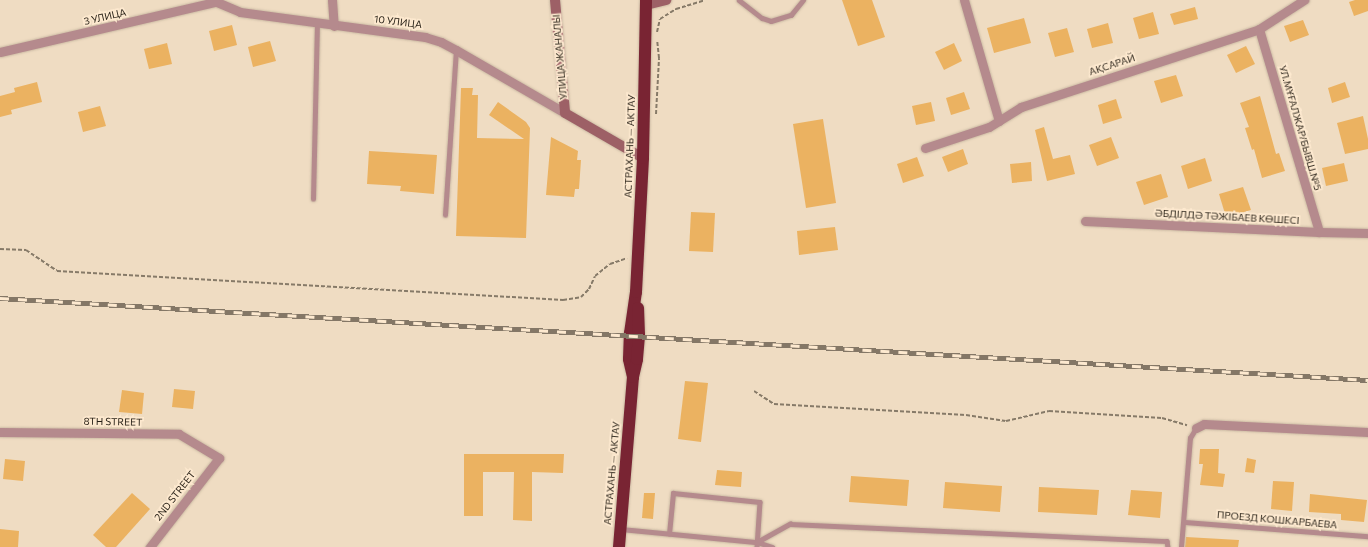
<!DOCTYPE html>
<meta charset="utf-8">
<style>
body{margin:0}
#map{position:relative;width:1368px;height:547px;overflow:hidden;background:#efdcc2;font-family:Commissioner,sans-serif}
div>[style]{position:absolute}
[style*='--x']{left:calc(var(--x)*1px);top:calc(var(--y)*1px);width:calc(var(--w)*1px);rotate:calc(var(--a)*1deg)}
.building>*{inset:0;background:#ebb261}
.path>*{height:2px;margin-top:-1px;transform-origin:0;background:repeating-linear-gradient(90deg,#867a68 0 4px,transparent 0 6px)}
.roads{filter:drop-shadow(0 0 1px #cbbaa3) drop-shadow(0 0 1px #cbbaa3)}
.lane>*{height:4.5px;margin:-2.25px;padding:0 2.25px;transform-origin:2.25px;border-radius:2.25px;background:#b58a8d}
.street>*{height:9px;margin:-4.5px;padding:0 4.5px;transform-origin:4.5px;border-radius:4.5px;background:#b58a8d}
.secondary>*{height:10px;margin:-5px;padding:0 5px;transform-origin:5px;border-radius:5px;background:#9d6066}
.highway>*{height:12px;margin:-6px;padding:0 6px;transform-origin:6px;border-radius:6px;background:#792433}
.rail>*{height:4.5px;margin-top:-2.25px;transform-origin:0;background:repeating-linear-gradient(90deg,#fde9cf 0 9px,#847766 0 18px);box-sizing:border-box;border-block:1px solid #847766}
span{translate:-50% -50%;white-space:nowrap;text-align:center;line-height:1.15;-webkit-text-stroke:3.5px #fde9cf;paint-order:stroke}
.street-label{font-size:10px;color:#251e14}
</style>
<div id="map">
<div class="building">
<i style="clip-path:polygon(842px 0,872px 0,885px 37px,858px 46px)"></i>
<i style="clip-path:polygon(1355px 0,1368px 0,1368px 11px,1354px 16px,1349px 2px)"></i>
<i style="clip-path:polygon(1195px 7px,1198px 19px,1174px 25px,1170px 14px)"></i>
<i style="clip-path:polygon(1153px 12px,1159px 34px,1139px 39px,1133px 18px)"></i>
<i style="clip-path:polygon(1024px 18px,1031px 43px,994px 53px,987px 28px)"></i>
<i style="clip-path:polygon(1303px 20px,1309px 35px,1290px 42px,1284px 26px)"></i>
<i style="clip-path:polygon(1108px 23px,1113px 43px,1092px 48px,1087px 29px)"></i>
<i style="clip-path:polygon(232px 25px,237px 45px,214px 51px,209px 31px)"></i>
<i style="clip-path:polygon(1067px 28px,1074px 52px,1055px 57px,1048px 33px)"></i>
<i style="clip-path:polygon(270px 41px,276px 61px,253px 67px,248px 47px)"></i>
<i style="clip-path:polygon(167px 43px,172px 64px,149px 69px,144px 49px)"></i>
<i style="clip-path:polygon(954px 43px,962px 61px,944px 70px,935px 52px)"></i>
<i style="clip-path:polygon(1246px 46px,1255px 64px,1236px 73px,1227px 55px)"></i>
<i style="clip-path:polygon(1176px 75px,1183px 96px,1161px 103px,1154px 81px)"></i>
<i style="clip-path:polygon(37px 82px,42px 102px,11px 110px,12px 114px,0 117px,0 96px,15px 92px,14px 88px)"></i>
<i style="clip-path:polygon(1345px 82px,1350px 97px,1332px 103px,1328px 88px)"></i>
<i style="clip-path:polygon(461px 88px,473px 88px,472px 95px,478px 95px,477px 138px,524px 139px,489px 115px,498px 102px,526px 122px,530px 128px,526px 238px,456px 236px)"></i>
<i style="clip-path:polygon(964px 92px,970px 109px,951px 115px,946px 98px)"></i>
<i style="clip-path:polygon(1260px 96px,1276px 154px,1279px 153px,1285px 171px,1262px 178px,1254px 149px,1252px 150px,1245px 128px,1249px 127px,1240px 103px)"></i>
<i style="clip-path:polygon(1116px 99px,1122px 118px,1103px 124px,1098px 105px)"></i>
<i style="clip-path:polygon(931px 102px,935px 121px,916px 125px,912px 106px)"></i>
<i style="clip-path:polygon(100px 106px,106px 126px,83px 132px,78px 112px)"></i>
<i style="clip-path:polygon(1363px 116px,1368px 139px,1368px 149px,1345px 154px,1337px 123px)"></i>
<i style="clip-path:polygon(823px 119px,836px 203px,806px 208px,793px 124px)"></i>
<i style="clip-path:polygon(1044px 127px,1053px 159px,1070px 155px,1075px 174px,1047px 181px,1035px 130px)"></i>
<i style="clip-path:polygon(551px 137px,578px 151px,577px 160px,581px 160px,579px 189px,575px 189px,574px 197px,546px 195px)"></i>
<i style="clip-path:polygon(1111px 137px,1119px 158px,1097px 166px,1089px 145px)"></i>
<i style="clip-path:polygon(963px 149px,968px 164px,948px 172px,942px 157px)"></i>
<i style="clip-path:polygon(369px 151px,437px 155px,434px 194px,400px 191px,401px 186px,367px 184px)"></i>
<i style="clip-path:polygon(917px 157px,924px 176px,903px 183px,897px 164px)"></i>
<i style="clip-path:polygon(1205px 158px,1212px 181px,1188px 189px,1181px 166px)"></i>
<i style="clip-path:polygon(1031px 162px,1032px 181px,1012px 183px,1010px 164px)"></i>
<i style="clip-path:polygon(1344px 163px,1348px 181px,1326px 186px,1322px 168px)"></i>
<i style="clip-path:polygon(1161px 174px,1168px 197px,1144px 205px,1136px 182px)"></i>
<i style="clip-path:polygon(1243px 187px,1251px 210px,1226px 217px,1219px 194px)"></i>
<i style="clip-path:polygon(691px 212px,715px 213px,713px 252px,689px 251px)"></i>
<i style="clip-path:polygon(835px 227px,838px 250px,799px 255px,797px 231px)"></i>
<i style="clip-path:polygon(685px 381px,708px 383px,701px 442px,678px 439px)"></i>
<i style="clip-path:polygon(174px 389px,195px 391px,193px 409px,172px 407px)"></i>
<i style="clip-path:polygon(122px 390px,144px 393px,142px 414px,119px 412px)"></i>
<i style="clip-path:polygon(1200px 449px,1219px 449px,1218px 473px,1225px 474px,1223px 487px,1200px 485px,1203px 464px,1199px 464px)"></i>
<i style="clip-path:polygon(464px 454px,564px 454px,563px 473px,532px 472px,532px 521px,513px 520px,514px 472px,483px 472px,483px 516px,464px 516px)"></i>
<i style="clip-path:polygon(1247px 458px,1256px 460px,1254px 473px,1245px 472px)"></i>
<i style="clip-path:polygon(5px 459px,25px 461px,23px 481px,3px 479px)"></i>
<i style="clip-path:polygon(717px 470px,742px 472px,741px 487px,715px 485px)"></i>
<i style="clip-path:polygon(851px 476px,909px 480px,907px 506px,849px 502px)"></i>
<i style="clip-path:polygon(1273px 481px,1294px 482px,1292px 511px,1271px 509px)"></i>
<i style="clip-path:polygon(945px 482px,1002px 486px,1000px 512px,943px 508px)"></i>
<i style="clip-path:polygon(1039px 487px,1099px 490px,1097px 515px,1038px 512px)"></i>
<i style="clip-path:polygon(1131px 490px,1162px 492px,1160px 518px,1128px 515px)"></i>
<i style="clip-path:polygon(132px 493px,150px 509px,116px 547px,106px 547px,93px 535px)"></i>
<i style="clip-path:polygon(644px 493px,655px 493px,653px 519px,642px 518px)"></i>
<i style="clip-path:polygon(1310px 494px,1367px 500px,1364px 522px,1341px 520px,1341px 514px,1309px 512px)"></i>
<i style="clip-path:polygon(0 529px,19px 531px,18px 547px,0 547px)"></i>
<i style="clip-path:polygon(1186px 537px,1239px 540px,1238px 547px,1185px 547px)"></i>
</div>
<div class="path">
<i style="--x:657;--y:32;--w:13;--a:-77"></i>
<i style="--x:660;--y:19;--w:19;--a:-32"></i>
<i style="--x:676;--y:9;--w:30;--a:-17"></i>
<i style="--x:656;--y:114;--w:56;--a:-86.9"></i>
<i style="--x:659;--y:58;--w:18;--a:-96"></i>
<i style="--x:0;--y:249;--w:26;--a:2"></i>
<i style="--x:26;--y:250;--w:37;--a:34"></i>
<i style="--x:57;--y:271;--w:507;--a:3.28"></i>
<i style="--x:563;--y:300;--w:18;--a:-9"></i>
<i style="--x:581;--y:297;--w:11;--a:-45"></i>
<i style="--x:589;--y:289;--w:14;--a:-65"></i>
<i style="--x:595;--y:276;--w:19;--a:-39"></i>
<i style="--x:610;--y:264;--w:18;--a:-19"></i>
<i style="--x:754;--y:391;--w:24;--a:33"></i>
<i style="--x:774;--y:404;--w:192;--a:3.3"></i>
<i style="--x:966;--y:415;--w:40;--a:8.5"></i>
<i style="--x:1006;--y:421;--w:44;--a:-13.1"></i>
<i style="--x:1049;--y:411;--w:113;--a:3.5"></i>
<i style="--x:1162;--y:418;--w:26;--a:16"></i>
</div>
<div class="roads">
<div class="lane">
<i style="--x:739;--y:0;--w:29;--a:38"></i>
<i style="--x:762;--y:18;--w:9;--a:18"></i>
<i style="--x:771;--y:21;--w:21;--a:-17"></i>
<i style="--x:791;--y:15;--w:19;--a:-51"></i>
<i style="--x:313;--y:199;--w:175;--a:-88.7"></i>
<i style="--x:445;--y:215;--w:164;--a:-86.2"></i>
<i style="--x:1184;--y:522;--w:185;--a:4.4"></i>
<i style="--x:621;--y:529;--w:137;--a:5.5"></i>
<i style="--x:757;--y:542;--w:16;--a:18"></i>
<i style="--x:669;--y:534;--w:41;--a:-84.4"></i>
<i style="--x:673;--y:493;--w:87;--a:5.9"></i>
<i style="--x:760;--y:502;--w:45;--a:93.8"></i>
<i style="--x:757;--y:542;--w:38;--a:-29"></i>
<i style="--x:790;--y:524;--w:377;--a:2.6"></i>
<i style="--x:1167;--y:541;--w:6;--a:81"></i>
<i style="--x:1181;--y:547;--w:109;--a:-85.3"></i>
<i style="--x:1190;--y:438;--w:12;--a:-59"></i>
</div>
<div class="street">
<i style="--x:212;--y:0;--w:30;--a:23"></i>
<i style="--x:240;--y:12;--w:187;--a:7.7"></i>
<i style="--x:425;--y:37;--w:17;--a:17"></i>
<i style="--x:441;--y:42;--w:17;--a:28"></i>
<i style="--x:456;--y:50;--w:126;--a:30"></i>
<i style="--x:332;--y:0;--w:26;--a:86"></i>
<i style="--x:964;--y:0;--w:126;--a:73.9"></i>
<i style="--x:1259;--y:29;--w:212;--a:73.5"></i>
<i style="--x:0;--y:52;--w:221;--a:-13.1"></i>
<i style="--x:925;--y:148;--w:67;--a:-18.2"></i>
<i style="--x:989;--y:127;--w:38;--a:-32"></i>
<i style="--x:1021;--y:107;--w:250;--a:-18.1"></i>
<i style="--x:1259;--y:29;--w:54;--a:-32.8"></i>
<i style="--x:1085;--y:221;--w:234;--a:2.7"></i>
<i style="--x:1319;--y:232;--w:49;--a:1.2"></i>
<i style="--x:1196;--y:428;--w:9;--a:-27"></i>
<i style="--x:1204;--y:424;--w:164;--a:2.8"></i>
<i style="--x:0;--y:432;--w:179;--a:0.6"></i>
<i style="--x:179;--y:434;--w:47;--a:31"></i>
<i style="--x:219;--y:458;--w:113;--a:127.8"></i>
</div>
<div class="secondary">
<i style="--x:555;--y:0;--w:113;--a:84.9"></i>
<i style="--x:565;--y:113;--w:90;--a:30"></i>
<i style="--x:646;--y:5;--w:21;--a:-14"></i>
</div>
<div class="highway">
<i style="--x:633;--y:377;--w:18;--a:-103"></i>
<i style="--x:629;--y:359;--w:26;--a:-88"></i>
<i style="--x:630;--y:333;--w:41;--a:-81.7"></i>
<i style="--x:636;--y:292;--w:134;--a:-87"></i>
<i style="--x:643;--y:158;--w:158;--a:-88.9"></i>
<i style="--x:619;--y:547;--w:171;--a:-85.3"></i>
<i style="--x:633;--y:377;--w:18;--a:-77"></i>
<i style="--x:637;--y:359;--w:24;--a:-85"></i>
<i style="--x:639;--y:335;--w:27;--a:-92"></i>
</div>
</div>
<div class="rail">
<i style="--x:0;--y:298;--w:1370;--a:3.43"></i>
</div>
<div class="street-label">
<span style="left:105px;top:17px;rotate:-13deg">3 УЛИЦА</span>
<span style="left:398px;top:22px;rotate:7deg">10 УЛИЦА</span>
<span style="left:560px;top:57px;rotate:-95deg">УЛИЦА ЖАНАЛЫ</span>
<span style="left:1112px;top:65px;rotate:-18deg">АҚСАРАЙ</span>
<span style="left:1300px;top:128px;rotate:74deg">УЛ.МҰҒАЛЖАР/БЫВШ.№5</span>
<span style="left:630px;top:146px;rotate:-88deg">АСТРАХАНЬ — АКТАУ</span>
<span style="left:1227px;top:217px;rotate:3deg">ӘБДІЛДӘ ТӘЖІБАЕВ КӨШЕСІ</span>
<span style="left:113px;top:422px;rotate:1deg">8TH STREET</span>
<span style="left:612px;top:473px;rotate:-85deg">АСТРАХАНЬ — АКТАУ</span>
<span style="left:175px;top:496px;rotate:-52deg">2ND STREET</span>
<span style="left:1277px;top:520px;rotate:5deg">ПРОЕЗД КОШКАРБАЕВА</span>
</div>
</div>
